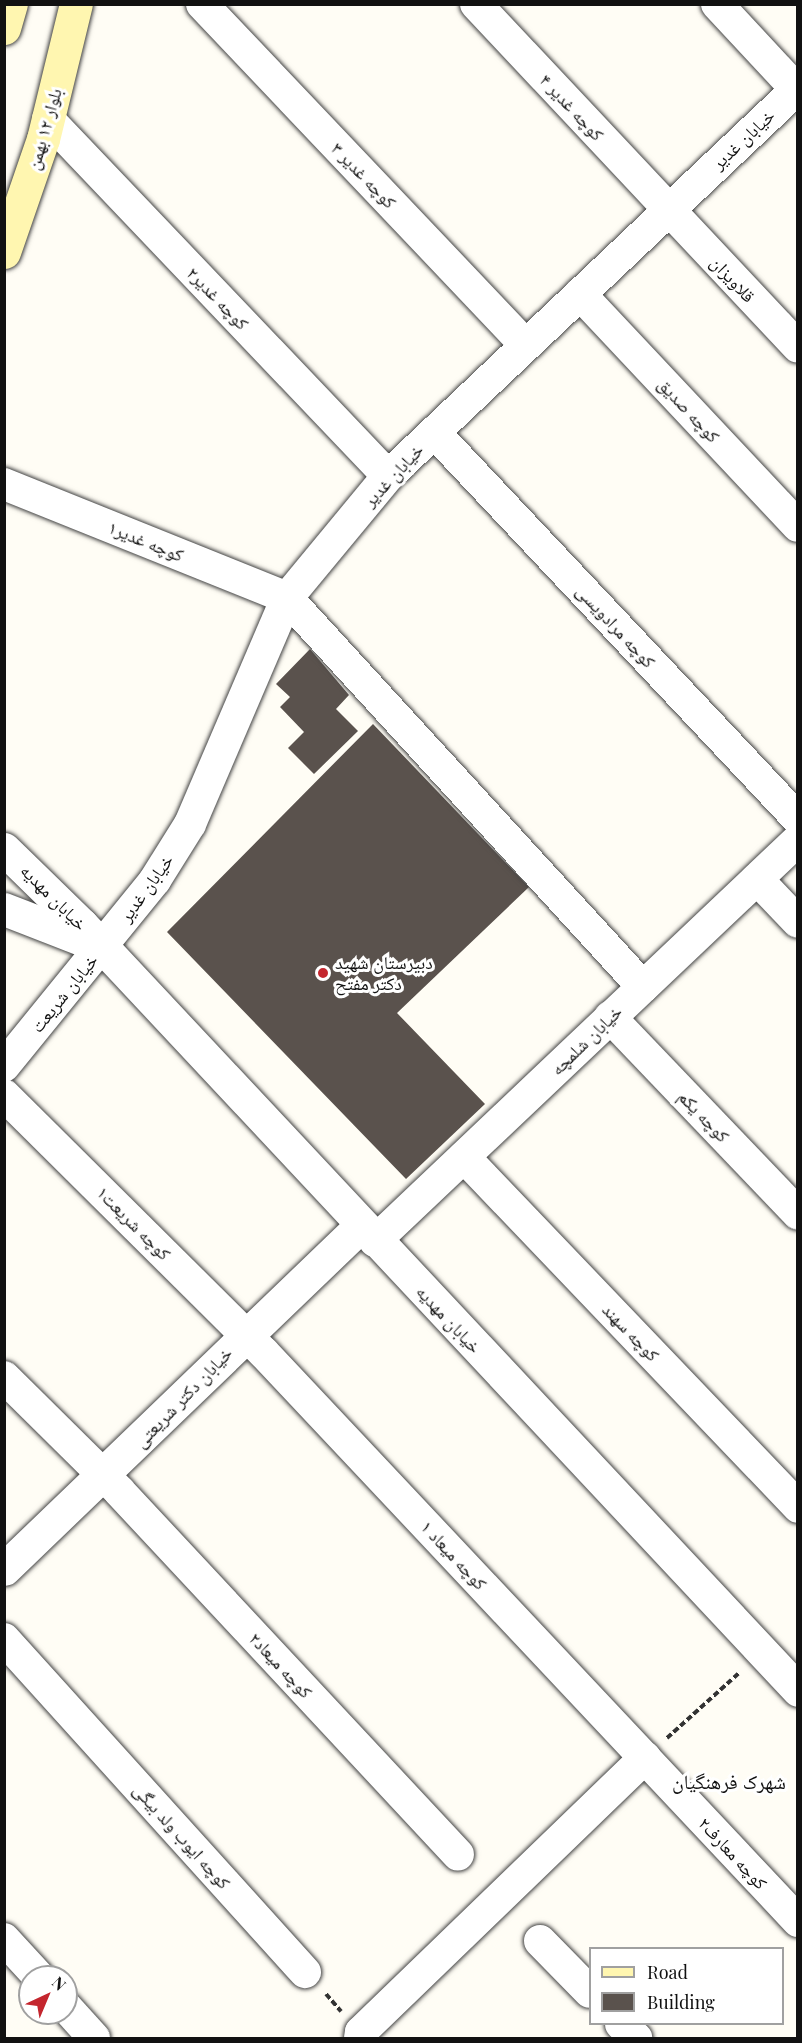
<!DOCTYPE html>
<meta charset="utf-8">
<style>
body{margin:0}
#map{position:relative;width:802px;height:2043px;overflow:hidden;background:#fffdf5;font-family:"Playfair Display","Noto Naskh Arabic",serif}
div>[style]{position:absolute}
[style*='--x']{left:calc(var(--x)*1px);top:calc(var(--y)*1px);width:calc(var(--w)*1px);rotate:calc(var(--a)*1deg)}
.building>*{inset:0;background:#5a524d}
.path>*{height:4px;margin-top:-2px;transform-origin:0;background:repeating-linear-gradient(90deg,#333 0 6px,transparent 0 9px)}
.roads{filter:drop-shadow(0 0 2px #444) drop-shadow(0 0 2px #444)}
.minor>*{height:32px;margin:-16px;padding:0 16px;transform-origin:16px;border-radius:16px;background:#fff}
.tertiary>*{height:33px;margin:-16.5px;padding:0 16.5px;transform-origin:16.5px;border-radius:16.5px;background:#fff}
.secondary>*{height:33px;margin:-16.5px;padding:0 16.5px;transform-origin:16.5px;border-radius:16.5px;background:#fff6b0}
.dots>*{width:16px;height:16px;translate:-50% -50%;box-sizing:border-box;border:3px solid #fff;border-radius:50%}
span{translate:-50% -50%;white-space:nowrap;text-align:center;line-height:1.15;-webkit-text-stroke:6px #fff;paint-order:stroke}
.street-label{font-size:18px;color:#111}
.poi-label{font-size:18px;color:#111}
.left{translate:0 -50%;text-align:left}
.neighbourhood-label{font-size:20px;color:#111}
.frame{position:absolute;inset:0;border:6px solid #111;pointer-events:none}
.legend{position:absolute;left:589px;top:1947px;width:195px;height:78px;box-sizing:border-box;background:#fff;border:2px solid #a0a0a0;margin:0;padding:8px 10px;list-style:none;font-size:18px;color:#111}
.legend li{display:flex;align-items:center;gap:12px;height:30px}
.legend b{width:30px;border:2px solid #a0a0a0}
.north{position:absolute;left:18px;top:1965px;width:60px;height:60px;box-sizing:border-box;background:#fff;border:2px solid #a0a0a0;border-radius:50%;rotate:44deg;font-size:16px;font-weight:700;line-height:24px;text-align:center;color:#111}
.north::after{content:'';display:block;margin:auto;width:21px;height:27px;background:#c4262e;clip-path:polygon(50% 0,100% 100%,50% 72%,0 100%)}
</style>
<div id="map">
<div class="building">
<i style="clip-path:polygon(310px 649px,349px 695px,336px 709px,358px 731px,314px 774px,288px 748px,304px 732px,280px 707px,290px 697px,276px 684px)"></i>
<i style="clip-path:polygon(373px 724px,529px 887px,397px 1013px,485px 1104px,406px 1179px,167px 932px)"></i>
</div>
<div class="path">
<i style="--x:667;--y:1738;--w:97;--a:-42.1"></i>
<i style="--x:326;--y:1994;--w:23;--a:49"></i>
</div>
<div class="roads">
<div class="minor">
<i style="--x:202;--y:4;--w:470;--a:46.5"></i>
<i style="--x:476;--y:4;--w:470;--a:46.8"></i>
<i style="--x:717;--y:4;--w:116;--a:47.1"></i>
<i style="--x:48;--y:119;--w:493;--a:46.4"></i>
<i style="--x:580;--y:294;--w:318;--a:46.8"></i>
<i style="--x:434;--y:432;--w:531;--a:46.75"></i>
<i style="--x:4;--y:484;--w:305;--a:21.9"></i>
<i style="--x:287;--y:598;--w:527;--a:47.54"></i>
<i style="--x:757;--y:879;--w:59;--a:46.4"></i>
<i style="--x:610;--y:1017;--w:272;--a:46.3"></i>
<i style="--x:4;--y:1066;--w:240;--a:-50.9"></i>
<i style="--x:155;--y:880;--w:66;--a:-58"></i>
<i style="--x:190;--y:824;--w:246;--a:-66.8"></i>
<i style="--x:287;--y:598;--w:158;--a:-50.4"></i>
<i style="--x:388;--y:476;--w:564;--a:-43.42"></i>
<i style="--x:4;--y:1095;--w:365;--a:44.8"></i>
<i style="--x:263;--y:1352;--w:781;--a:46.76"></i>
<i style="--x:464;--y:1157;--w:484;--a:46.3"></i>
<i style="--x:375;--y:1241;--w:583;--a:-43.47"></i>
<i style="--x:4;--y:1377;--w:162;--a:44.7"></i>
<i style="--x:119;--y:1491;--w:497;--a:47"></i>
<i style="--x:4;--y:1639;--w:449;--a:47.9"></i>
<i style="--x:4;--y:1939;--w:52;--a:47.4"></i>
<i style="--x:540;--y:1941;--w:71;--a:45.6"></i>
<i style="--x:66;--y:2007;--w:42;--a:47.9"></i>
<i style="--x:621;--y:2024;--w:21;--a:43"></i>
<i style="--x:360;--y:2038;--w:6;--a:-81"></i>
<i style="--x:361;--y:2032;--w:395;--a:-44"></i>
</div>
<div class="tertiary">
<i style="--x:4;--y:849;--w:109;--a:44.3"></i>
<i style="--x:82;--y:925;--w:1048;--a:46.89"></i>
<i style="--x:4;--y:909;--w:97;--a:21.3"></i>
<i style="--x:4;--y:1569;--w:496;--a:-43.9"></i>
</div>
<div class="secondary">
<i style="--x:4;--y:28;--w:25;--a:-74"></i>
<i style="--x:4;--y:252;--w:120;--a:-71"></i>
<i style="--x:43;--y:139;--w:139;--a:-76.3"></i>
</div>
</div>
<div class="dots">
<i style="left:323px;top:973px;background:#c4262e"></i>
</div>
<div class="street-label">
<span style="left:572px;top:107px;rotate:47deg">کوچه غدیر ۴</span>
<span style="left:44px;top:129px;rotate:-74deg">بلوار ۱۲ بهمن</span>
<span style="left:743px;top:139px;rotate:-43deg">خیابان غدیر</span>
<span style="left:364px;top:175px;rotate:46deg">کوچه غدیر ۳</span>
<span style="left:733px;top:279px;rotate:47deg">قلاویزان</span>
<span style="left:218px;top:298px;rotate:46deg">کوچه غدیر۲</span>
<span style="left:689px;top:410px;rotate:47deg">کوچه صدیق</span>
<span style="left:393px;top:475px;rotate:-47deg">خیابان غدیر</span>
<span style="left:146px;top:541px;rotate:22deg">کوچه غدیر۱</span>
<span style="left:616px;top:626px;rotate:47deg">کوچه مرادویسی</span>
<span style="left:146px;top:888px;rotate:-54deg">خیابان غدیر</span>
<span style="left:54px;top:897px;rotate:45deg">خیابان مهدیه</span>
<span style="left:64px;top:993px;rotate:-51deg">خیابان شریعت</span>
<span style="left:586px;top:1040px;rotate:-44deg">خیابان شلمچه</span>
<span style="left:704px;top:1116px;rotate:46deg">کوچه یکم</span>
<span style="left:134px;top:1223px;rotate:45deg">کوچه شریعت۱</span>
<span style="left:449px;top:1319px;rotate:47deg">خیابان مهدیه</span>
<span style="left:631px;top:1332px;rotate:46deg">کوچه سهند</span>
<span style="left:183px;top:1397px;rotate:-46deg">خیابان دکتر شریعتی</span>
<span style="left:454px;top:1555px;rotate:47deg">کوچه میعاد ۱</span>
<span style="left:281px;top:1665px;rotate:47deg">کوچه میعاد۲</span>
<span style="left:182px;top:1836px;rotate:48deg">کوچه ایوب ولد بیگی</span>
<span style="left:733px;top:1853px;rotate:47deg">کوچه معارف۲</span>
</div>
<div class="poi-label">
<span class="left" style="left:335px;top:973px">دبیرستان شهید<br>دکتر مفتح</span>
</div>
<div class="neighbourhood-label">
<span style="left:729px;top:1780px">شهرک فرهنگیان</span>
</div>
<div class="frame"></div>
<ul class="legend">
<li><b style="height:8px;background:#fff6b0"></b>Road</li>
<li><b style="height:16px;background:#5a524d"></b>Building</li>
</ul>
<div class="north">N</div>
</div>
